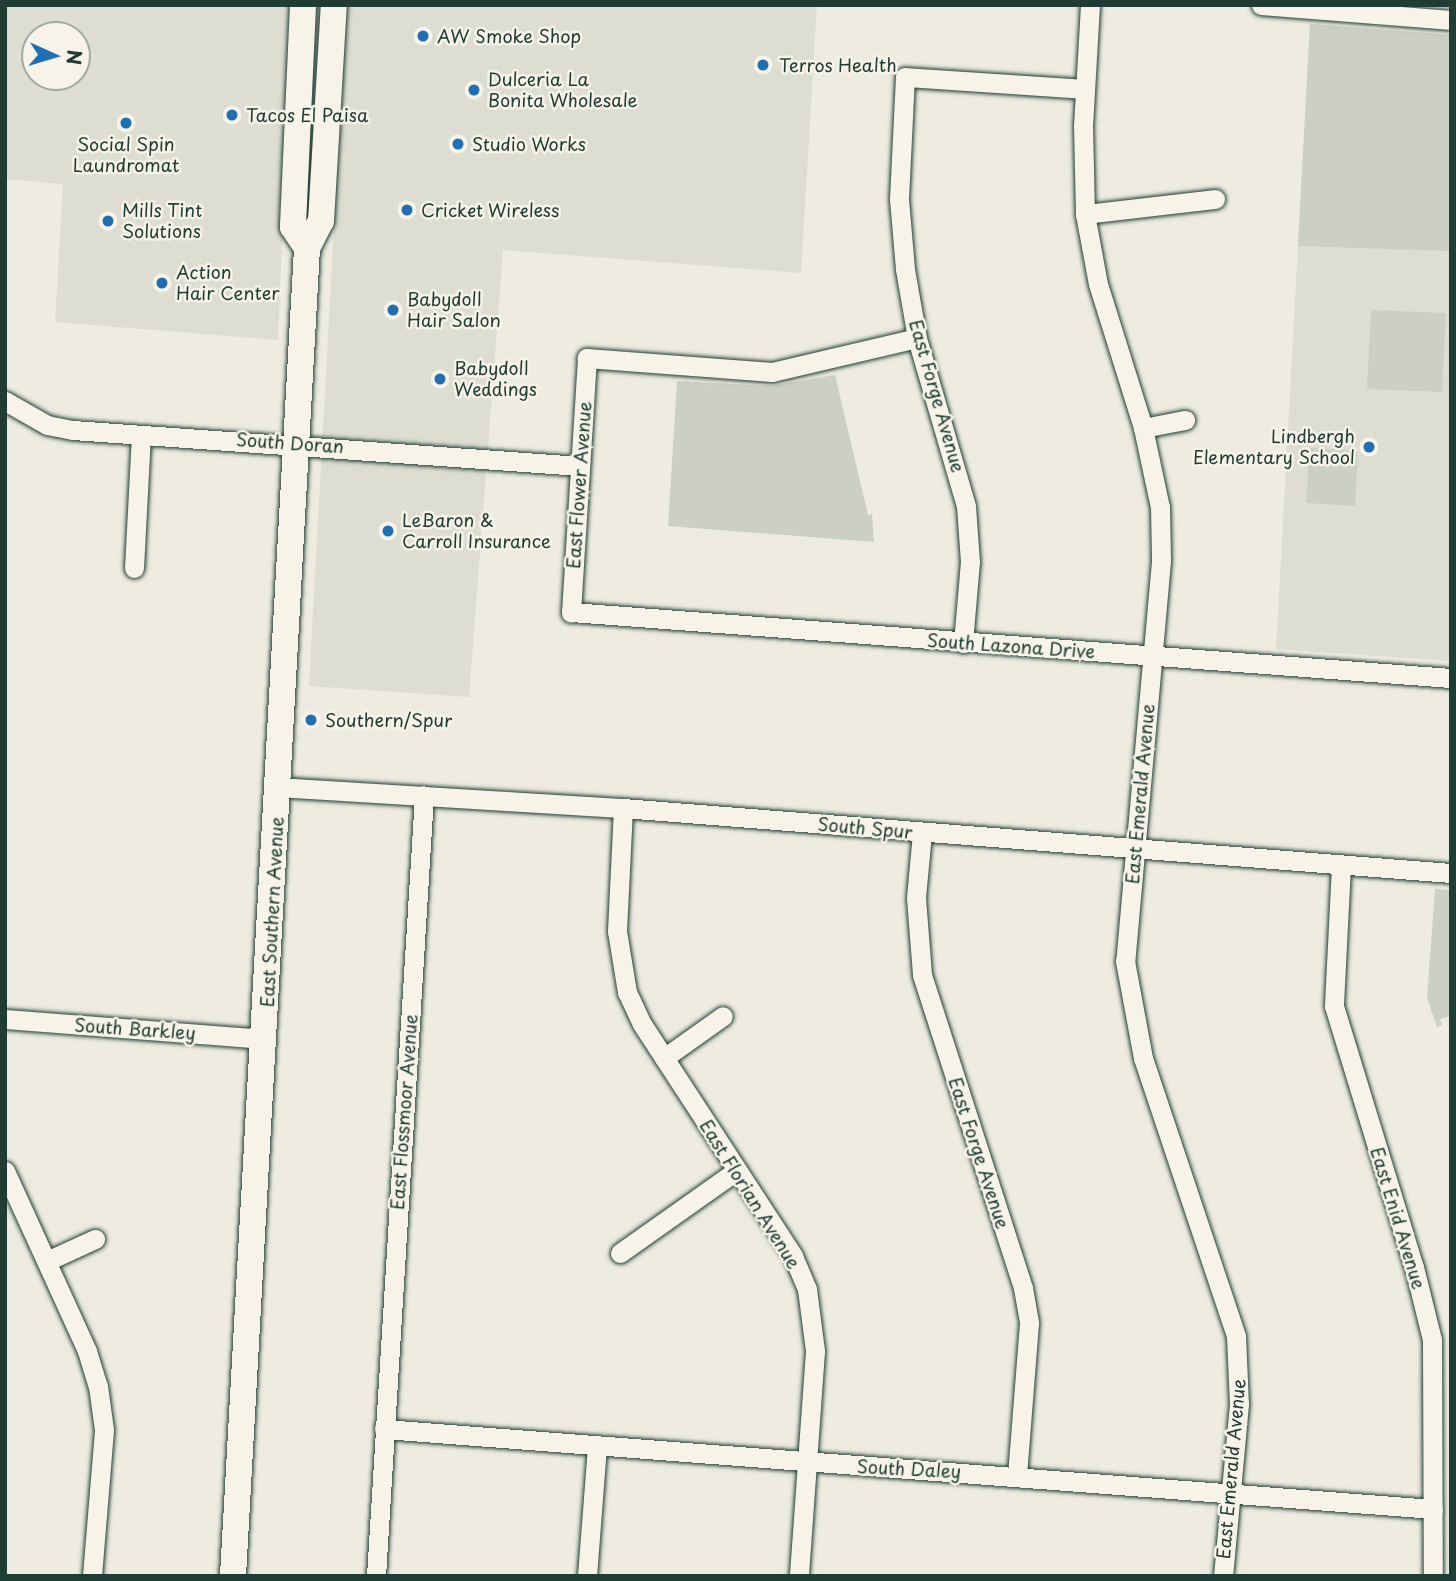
<!DOCTYPE html>
<style>
body{margin:0}
#map{position:relative;width:1456px;height:1581px;overflow:hidden;background:#eeece1;font-family:"Playpen Sans",sans-serif}
div>[style]{position:absolute}
[style*='--x']{left:calc(var(--x)*1px);top:calc(var(--y)*1px);width:calc(var(--w)*1px);rotate:calc(var(--a)*1deg)}
.built>*{inset:0;background:#ddddd2}
.green>*{inset:0;background:#cccfc4}
.roads{filter:drop-shadow(0 0 2px #1f3d34) drop-shadow(0 0 2px #1f3d34)}
.minor>*{height:19px;margin:-9.5px;padding:0 9.5px;transform-origin:9.5px;border-radius:9.5px;background:#f7f3e8}
.secondary>*{height:26px;margin:-13px;padding:0 13px;transform-origin:13px;border-radius:13px;background:#f7f3e8}
.dots>*{width:19px;height:19px;translate:-50% -50%;box-sizing:border-box;border:4px solid #f7f3e8;border-radius:50%}
span{translate:-50% -50%;white-space:nowrap;text-align:center;line-height:1.15;-webkit-text-stroke:5px #f7f3e8;paint-order:stroke}
.poi-label{font-size:18px;color:#1f3d34}
.left{translate:0 -50%;text-align:left}
.right{translate:-100% -50%;text-align:right}
.street-label{font-size:18px;color:#1f3d34}
.frame{position:absolute;inset:0;border:7px solid #1f3d34;pointer-events:none}
.north{position:absolute;left:21px;top:21px;width:70px;height:70px;box-sizing:border-box;background:#f7f3e8;border:2px solid #a1aaa0;border-radius:50%;rotate:94deg;font-size:19px;font-weight:700;line-height:28px;text-align:center;color:#1f3d34}
.north::after{content:'';display:block;margin:auto;width:24px;height:32px;background:#1f6fb2;clip-path:polygon(50% 0,100% 100%,50% 72%,0 100%)}
</style>
<div id="map">
<div class="built">
<i style="clip-path:polygon(evenodd,5px 5px,292px 5px,278px 340px,55px 322px,63px 184px,5px 179px,5px 5px,35px 35px,77px 35px,77px 77px,35px 77px,35px 35px)"></i>
<i style="clip-path:polygon(346px 5px,817px 5px,801px 273px,503px 250px,469px 697px,309px 686px)"></i>
<i style="clip-path:polygon(1310px 24px,1451px 35px,1451px 661px,1276px 649px)"></i>
</div>
<div class="green">
<i style="clip-path:polygon(1310px 24px,1451px 35px,1451px 251px,1298px 246px)"></i>
<i style="clip-path:polygon(1371px 310px,1446px 313px,1442px 392px,1367px 389px)"></i>
<i style="clip-path:polygon(835px 375px,868px 515px,872px 514px,874px 542px,668px 526px,677px 381px,770px 386px)"></i>
<i style="clip-path:polygon(1310px 448px,1358px 451px,1355px 506px,1306px 503px)"></i>
<i style="clip-path:polygon(1435px 889px,1451px 890px,1451px 1016px,1440px 1019px,1442px 1025px,1437px 1027px,1427px 998px)"></i>
</div>
<div class="roads">
<div class="minor">
<i style="--x:1090;--y:5;--w:120;--a:93.3"></i>
<i style="--x:1083;--y:125;--w:89;--a:88.7"></i>
<i style="--x:1085;--y:214;--w:71;--a:79.5"></i>
<i style="--x:1098;--y:284;--w:151;--a:72.6"></i>
<i style="--x:1143;--y:428;--w:81;--a:77.9"></i>
<i style="--x:1160;--y:507;--w:54;--a:88.9"></i>
<i style="--x:1161;--y:561;--w:402;--a:95.1"></i>
<i style="--x:1125;--y:961;--w:99;--a:79.5"></i>
<i style="--x:1143;--y:1058;--w:293;--a:71.5"></i>
<i style="--x:1236;--y:1336;--w:68;--a:87.5"></i>
<i style="--x:1239;--y:1404;--w:173;--a:95.3"></i>
<i style="--x:1261;--y:5;--w:191;--a:4.5"></i>
<i style="--x:1085;--y:214;--w:131;--a:-6.6"></i>
<i style="--x:917;--y:338;--w:149;--a:166.8"></i>
<i style="--x:772;--y:372;--w:186;--a:-175.7"></i>
<i style="--x:587;--y:358;--w:255;--a:93.6"></i>
<i style="--x:571;--y:612;--w:882;--a:4.29"></i>
<i style="--x:5;--y:401;--w:48;--a:29.7"></i>
<i style="--x:47;--y:425;--w:26;--a:11"></i>
<i style="--x:73;--y:430;--w:508;--a:4.06"></i>
<i style="--x:1143;--y:428;--w:43;--a:-10.8"></i>
<i style="--x:134;--y:568;--w:133;--a:-87"></i>
<i style="--x:963;--y:643;--w:81;--a:-85.1"></i>
<i style="--x:970;--y:562;--w:56;--a:-94.1"></i>
<i style="--x:966;--y:506;--w:175;--a:-106.3"></i>
<i style="--x:917;--y:338;--w:70;--a:-99.9"></i>
<i style="--x:905;--y:269;--w:70;--a:-94.9"></i>
<i style="--x:899;--y:199;--w:122;--a:-87.2"></i>
<i style="--x:905;--y:77;--w:179;--a:3.8"></i>
<i style="--x:278;--y:787;--w:346;--a:3.5"></i>
<i style="--x:623;--y:808;--w:831;--a:4.49"></i>
<i style="--x:623;--y:808;--w:123;--a:92.8"></i>
<i style="--x:617;--y:931;--w:62;--a:80.7"></i>
<i style="--x:627;--y:992;--w:35;--a:65"></i>
<i style="--x:642;--y:1024;--w:277;--a:56.9"></i>
<i style="--x:793;--y:1256;--w:36;--a:67"></i>
<i style="--x:807;--y:1289;--w:63;--a:82.6"></i>
<i style="--x:815;--y:1351;--w:226;--a:94.1"></i>
<i style="--x:922;--y:833;--w:65;--a:95.3"></i>
<i style="--x:916;--y:898;--w:77;--a:85.5"></i>
<i style="--x:922;--y:975;--w:329;--a:72.1"></i>
<i style="--x:1023;--y:1288;--w:36;--a:80"></i>
<i style="--x:1029;--y:1323;--w:152;--a:94.5"></i>
<i style="--x:1341;--y:866;--w:140;--a:92.9"></i>
<i style="--x:1334;--y:1006;--w:273;--a:73"></i>
<i style="--x:1414;--y:1267;--w:75;--a:76.1"></i>
<i style="--x:1432;--y:1340;--w:236;--a:89.8"></i>
<i style="--x:5;--y:1019;--w:261;--a:4.4"></i>
<i style="--x:664;--y:1058;--w:72;--a:-35.4"></i>
<i style="--x:5;--y:1171;--w:198;--a:65.5"></i>
<i style="--x:87;--y:1351;--w:37;--a:73"></i>
<i style="--x:98;--y:1386;--w:44;--a:82.2"></i>
<i style="--x:104;--y:1430;--w:146;--a:94.7"></i>
<i style="--x:620;--y:1253;--w:142;--a:-35.3"></i>
<i style="--x:47;--y:1261;--w:53;--a:-24.6"></i>
<i style="--x:384;--y:1429;--w:1052;--a:4.36"></i>
<i style="--x:376;--y:1576;--w:782;--a:-86.48"></i>
<i style="--x:587;--y:1576;--w:131;--a:-85.6"></i>
</div>
<div class="secondary">
<i style="--x:303;--y:5;--w:222;--a:92.6"></i>
<i style="--x:293;--y:227;--w:25;--a:56"></i>
<i style="--x:233;--y:1576;--w:1330;--a:-86.81"></i>
<i style="--x:307;--y:248;--w:30;--a:-63"></i>
<i style="--x:321;--y:221;--w:216;--a:-86.6"></i>
</div>
</div>
<div class="dots">
<i style="left:423px;top:36px;background:#1f6fb2"></i>
<i style="left:763px;top:65px;background:#1f6fb2"></i>
<i style="left:474px;top:90px;background:#1f6fb2"></i>
<i style="left:232px;top:115px;background:#1f6fb2"></i>
<i style="left:126px;top:123px;background:#1f6fb2"></i>
<i style="left:458px;top:144px;background:#1f6fb2"></i>
<i style="left:407px;top:210px;background:#1f6fb2"></i>
<i style="left:108px;top:221px;background:#1f6fb2"></i>
<i style="left:162px;top:283px;background:#1f6fb2"></i>
<i style="left:393px;top:310px;background:#1f6fb2"></i>
<i style="left:440px;top:379px;background:#1f6fb2"></i>
<i style="left:1369px;top:447px;background:#1f6fb2"></i>
<i style="left:388px;top:531px;background:#1f6fb2"></i>
<i style="left:311px;top:720px;background:#1f6fb2"></i>
</div>
<div class="poi-label">
<span class="left" style="left:437px;top:36px">AW Smoke Shop</span>
<span class="left" style="left:779px;top:65px">Terros Health</span>
<span class="left" style="left:488px;top:90px">Dulceria La<br>Bonita Wholesale</span>
<span class="left" style="left:246px;top:115px">Tacos El Paisa</span>
<span class="left" style="left:472px;top:144px">Studio Works</span>
<span style="left:126px;top:155px">Social Spin<br>Laundromat</span>
<span class="left" style="left:421px;top:210px">Cricket Wireless</span>
<span class="left" style="left:122px;top:221px">Mills Tint<br>Solutions</span>
<span class="left" style="left:176px;top:283px">Action<br>Hair Center</span>
<span class="left" style="left:407px;top:310px">Babydoll<br>Hair Salon</span>
<span class="left" style="left:454px;top:379px">Babydoll<br>Weddings</span>
<span class="right" style="left:1355px;top:447px">Lindbergh<br>Elementary School</span>
<span class="left" style="left:402px;top:531px">LeBaron &amp;<br>Carroll Insurance</span>
<span class="left" style="left:325px;top:720px">Southern/Spur</span>
</div>
<div class="street-label">
<span style="left:937px;top:396px;rotate:74deg">East Forge Avenue</span>
<span style="left:290px;top:443px;rotate:4deg">South Doran</span>
<span style="left:579px;top:485px;rotate:-86deg">East Flower Avenue</span>
<span style="left:1011px;top:646px;rotate:4deg">South Lazona Drive</span>
<span style="left:1140px;top:794px;rotate:-85deg">East Emerald Avenue</span>
<span style="left:865px;top:828px;rotate:5deg">South Spur</span>
<span style="left:272px;top:912px;rotate:-87deg">East Southern Avenue</span>
<span style="left:135px;top:1029px;rotate:4deg">South Barkley</span>
<span style="left:404px;top:1112px;rotate:-86deg">East Flossmoor Avenue</span>
<span style="left:979px;top:1153px;rotate:72deg">East Forge Avenue</span>
<span style="left:750px;top:1194px;rotate:58deg">East Florian Avenue</span>
<span style="left:1398px;top:1218px;rotate:73deg">East Enid Avenue</span>
<span style="left:909px;top:1469px;rotate:3deg">South Daley</span>
<span style="left:1231px;top:1469px;rotate:-85deg">East Emerald Avenue</span>
</div>
<div class="frame"></div>
<div class="north">N</div>
</div>
